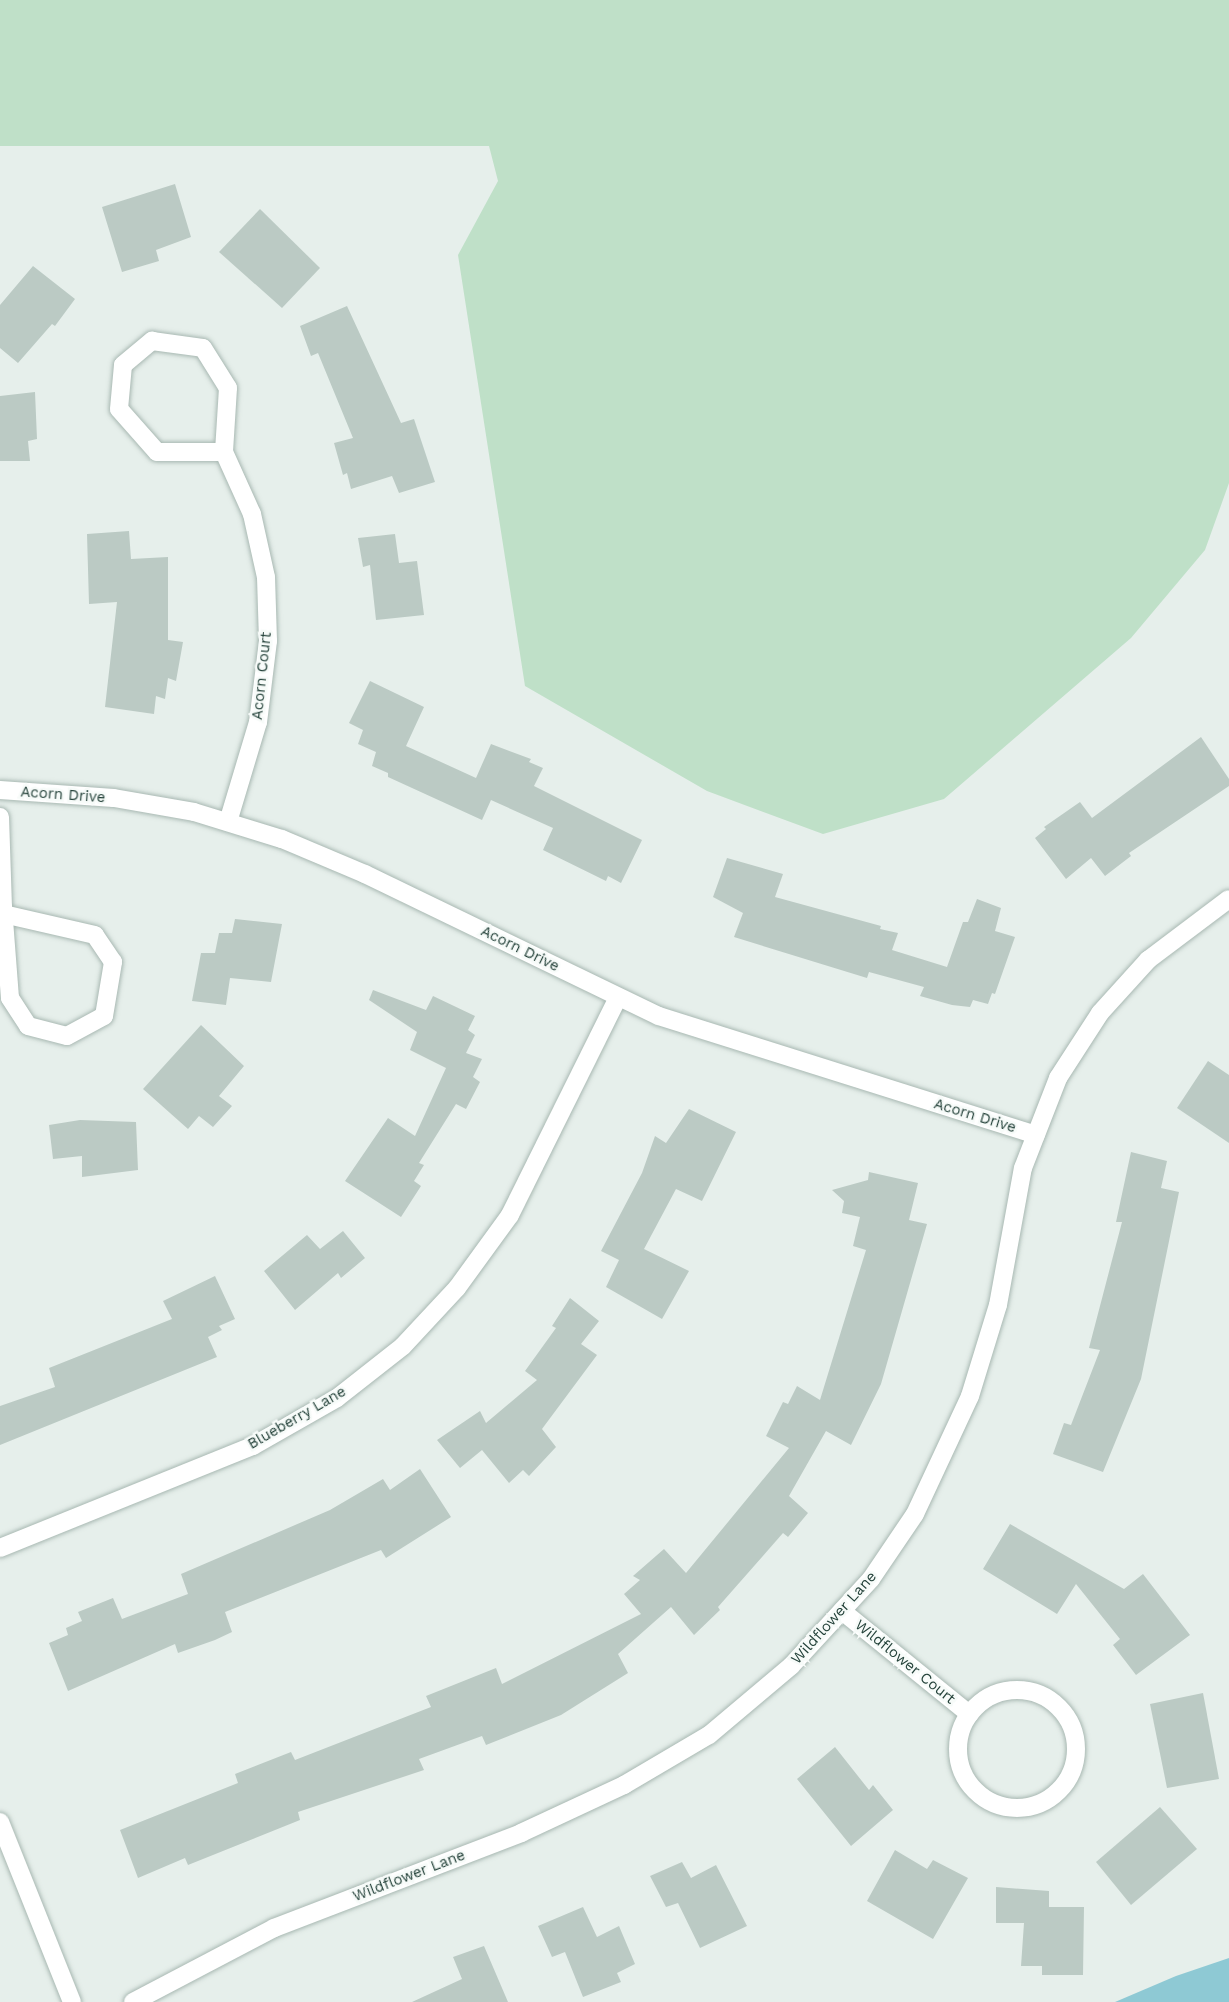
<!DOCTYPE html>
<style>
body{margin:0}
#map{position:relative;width:1229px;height:2002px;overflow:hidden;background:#e6efeb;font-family:"Work Sans",sans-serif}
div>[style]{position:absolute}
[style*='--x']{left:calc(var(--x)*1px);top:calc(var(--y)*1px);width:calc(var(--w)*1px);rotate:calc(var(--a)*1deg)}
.green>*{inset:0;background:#bfe0c8}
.water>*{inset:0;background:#8ec9d4}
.building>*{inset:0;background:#bbcac4}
.roads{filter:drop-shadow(0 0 2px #a8b8b2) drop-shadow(0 0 2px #a8b8b2)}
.minor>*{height:18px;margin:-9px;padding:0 9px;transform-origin:9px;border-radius:9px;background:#fff}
.minor>.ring{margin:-9px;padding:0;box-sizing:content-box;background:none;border:18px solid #fff;border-radius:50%}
span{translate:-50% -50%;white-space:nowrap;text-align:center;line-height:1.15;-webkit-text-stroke:5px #f7fbf9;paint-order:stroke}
.street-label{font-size:15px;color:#24423a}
</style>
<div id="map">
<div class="green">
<i style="clip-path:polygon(0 0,1229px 0,1229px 483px,1205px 550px,1131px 638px,944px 799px,823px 834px,707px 791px,525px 686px,458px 255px,498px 181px,489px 146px,0 146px)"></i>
</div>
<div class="water">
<i style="clip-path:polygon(1229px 1958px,1229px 2002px,1115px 2002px,1176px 1976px)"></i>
</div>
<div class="building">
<i style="clip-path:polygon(175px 184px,191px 237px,156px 250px,159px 261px,122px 272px,102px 207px)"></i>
<i style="clip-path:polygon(260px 209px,320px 268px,282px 308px,219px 252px)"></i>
<i style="clip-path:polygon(33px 266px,75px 299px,55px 326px,52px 324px,18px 363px,0 348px,0 305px)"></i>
<i style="clip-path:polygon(347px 306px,401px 423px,414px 419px,435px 482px,399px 493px,392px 476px,351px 489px,347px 473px,343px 475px,334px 443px,353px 438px,318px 353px,311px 356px,300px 326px)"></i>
<i style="clip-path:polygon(35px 392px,37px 439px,28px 441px,30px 461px,0 461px,0 396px)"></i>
<i style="clip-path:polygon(129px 531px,131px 559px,168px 557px,168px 640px,183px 642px,176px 681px,168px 678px,165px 699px,156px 696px,154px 714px,105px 707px,117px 602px,89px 604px,87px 534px)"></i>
<i style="clip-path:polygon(395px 534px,399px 563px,417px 561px,424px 615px,376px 620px,370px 565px,363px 567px,358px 538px)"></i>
<i style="clip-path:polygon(370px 681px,424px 707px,406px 746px,476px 778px,491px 744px,531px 759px,529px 762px,543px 768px,534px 786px,642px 840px,621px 883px,608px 876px,606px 881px,543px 850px,553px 828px,491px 800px,482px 820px,388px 777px,388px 773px,372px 766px,376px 752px,358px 744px,363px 730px,349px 723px)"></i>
<i style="clip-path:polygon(1201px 737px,1229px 779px,1229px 786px,1129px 853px,1131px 856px,1105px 876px,1091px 858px,1066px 879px,1035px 838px,1046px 829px,1044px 827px,1080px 802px,1092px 818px)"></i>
<i style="clip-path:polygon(727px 858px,783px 874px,775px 897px,881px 926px,880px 929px,898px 933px,892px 950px,947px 967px,963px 922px,968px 922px,977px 899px,1001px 908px,995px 931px,1015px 937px,995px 994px,992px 993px,988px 1004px,973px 1000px,970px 1007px,952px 1005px,920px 996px,924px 987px,869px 972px,867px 978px,734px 937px,743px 913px,713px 897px)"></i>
<i style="clip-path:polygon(235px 919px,282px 924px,271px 982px,230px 978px,226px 1005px,192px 1001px,201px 953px,215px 953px,219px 933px,232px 933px)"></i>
<i style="clip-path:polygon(373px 990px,426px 1010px,433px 996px,475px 1016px,468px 1030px,475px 1035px,466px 1053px,482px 1059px,473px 1077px,480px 1082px,466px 1109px,456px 1104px,419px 1163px,424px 1165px,414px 1181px,421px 1186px,401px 1217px,345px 1181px,388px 1118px,415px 1136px,446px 1068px,410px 1050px,417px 1032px,369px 1000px)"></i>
<i style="clip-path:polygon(201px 1025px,244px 1066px,219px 1096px,232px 1106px,213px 1127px,199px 1116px,188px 1129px,143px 1089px)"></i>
<i style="clip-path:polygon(1208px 1061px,1229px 1075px,1229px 1143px,1177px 1108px)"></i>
<i style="clip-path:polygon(689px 1109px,736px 1132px,702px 1201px,676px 1189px,644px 1249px,689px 1271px,662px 1319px,606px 1287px,619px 1260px,601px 1251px,642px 1173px,655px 1136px,666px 1143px)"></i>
<i style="clip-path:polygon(80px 1120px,136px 1122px,138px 1170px,82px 1177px,82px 1156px,53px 1159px,49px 1125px)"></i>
<i style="clip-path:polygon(1131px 1152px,1167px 1161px,1161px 1188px,1179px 1192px,1141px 1379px,1103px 1472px,1053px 1454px,1064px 1423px,1071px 1425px,1100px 1350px,1089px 1348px,1122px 1222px,1116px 1222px)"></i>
<i style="clip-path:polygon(869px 1172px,918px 1183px,909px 1220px,927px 1224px,881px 1384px,851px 1445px,826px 1431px,789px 1496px,808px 1513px,788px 1537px,783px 1533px,718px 1607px,720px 1610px,694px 1635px,671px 1607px,618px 1654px,628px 1673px,561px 1715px,486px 1745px,482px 1736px,419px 1759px,424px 1770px,298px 1812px,300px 1820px,188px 1865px,185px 1858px,138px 1878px,120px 1830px,238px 1783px,235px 1774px,291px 1752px,295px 1760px,431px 1707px,426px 1696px,496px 1668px,502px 1684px,641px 1614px,624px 1594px,640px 1580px,633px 1576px,664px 1549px,686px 1573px,789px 1448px,766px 1436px,783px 1402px,788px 1404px,797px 1386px,820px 1400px,866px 1250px,853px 1246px,860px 1217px,842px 1213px,844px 1201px,832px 1190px,868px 1180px)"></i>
<i style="clip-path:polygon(343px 1231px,365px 1258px,341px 1278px,338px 1273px,295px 1310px,264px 1271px,307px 1235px,320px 1249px)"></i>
<i style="clip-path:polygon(215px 1276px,235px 1319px,219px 1326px,222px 1330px,208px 1337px,217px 1357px,0 1445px,0 1406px,55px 1387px,49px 1368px,172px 1319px,163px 1301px)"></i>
<i style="clip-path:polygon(570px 1298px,599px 1321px,581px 1344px,597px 1355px,542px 1429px,556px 1447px,529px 1476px,523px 1470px,509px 1483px,482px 1450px,460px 1468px,437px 1440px,480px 1411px,486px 1423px,537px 1380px,525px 1371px,556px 1328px,552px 1326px)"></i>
<i style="clip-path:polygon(420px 1469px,451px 1517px,386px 1558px,381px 1550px,225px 1612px,232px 1632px,215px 1640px,178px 1653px,175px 1644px,68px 1691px,49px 1643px,68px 1635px,66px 1628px,82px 1621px,78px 1612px,113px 1598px,122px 1619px,188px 1594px,181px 1574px,330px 1510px,383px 1479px,390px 1490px)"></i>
<i style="clip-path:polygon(1010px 1524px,1124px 1589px,1143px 1574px,1190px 1635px,1136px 1675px,1113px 1645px,1120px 1639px,1076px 1584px,1057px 1614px,983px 1569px)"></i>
<i style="clip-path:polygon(1203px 1693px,1219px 1779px,1167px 1788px,1150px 1704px)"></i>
<i style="clip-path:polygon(835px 1747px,869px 1790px,873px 1785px,893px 1810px,851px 1846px,797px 1779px)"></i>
<i style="clip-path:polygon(1160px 1807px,1197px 1849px,1131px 1905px,1096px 1862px)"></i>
<i style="clip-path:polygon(895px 1850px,927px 1869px,933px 1860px,968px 1878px,933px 1939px,867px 1901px)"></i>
<i style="clip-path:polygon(682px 1862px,691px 1878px,716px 1865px,747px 1926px,700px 1948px,678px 1903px,666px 1907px,650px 1876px)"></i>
<i style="clip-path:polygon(996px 1887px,1049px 1891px,1049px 1907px,1084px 1907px,1083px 1975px,1042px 1975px,1042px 1966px,1021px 1966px,1024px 1923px,996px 1923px)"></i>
<i style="clip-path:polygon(583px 1907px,597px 1937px,619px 1926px,635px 1964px,617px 1973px,621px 1982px,583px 1997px,565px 1952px,552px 1957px,538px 1926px)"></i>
<i style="clip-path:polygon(484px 1946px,508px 2002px,412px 2002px,462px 1979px,453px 1957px)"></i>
</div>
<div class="roads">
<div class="minor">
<i style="--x:224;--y:452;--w:67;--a:180"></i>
<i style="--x:157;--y:452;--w:57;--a:-131.5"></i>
<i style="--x:119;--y:409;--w:44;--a:-84.8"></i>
<i style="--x:123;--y:365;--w:38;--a:-40"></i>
<i style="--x:152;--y:341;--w:51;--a:7.8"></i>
<i style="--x:203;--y:348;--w:47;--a:58"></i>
<i style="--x:228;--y:388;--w:64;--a:93.6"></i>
<i style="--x:224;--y:452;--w:68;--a:65.7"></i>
<i style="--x:252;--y:514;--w:65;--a:77.5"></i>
<i style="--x:266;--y:577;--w:64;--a:88.2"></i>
<i style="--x:268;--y:641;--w:82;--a:97"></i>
<i style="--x:258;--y:722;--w:104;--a:106.7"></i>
<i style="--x:0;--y:790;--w:114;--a:4"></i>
<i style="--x:114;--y:798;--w:81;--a:9.9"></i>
<i style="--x:194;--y:812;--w:92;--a:17.1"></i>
<i style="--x:282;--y:839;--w:90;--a:22.9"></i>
<i style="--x:365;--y:874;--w:326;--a:25.8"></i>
<i style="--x:659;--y:1016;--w:395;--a:17.5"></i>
<i style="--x:0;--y:817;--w:90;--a:88.1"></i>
<i style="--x:3;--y:907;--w:91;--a:85.6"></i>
<i style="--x:10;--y:998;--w:33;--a:57"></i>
<i style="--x:28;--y:1026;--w:40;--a:14.4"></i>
<i style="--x:67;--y:1036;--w:42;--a:-28.4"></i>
<i style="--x:104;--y:1016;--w:55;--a:-80.5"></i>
<i style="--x:113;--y:962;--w:32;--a:-124"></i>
<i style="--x:95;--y:935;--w:94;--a:-167.1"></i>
<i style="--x:0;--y:1548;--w:273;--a:-22"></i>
<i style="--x:253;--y:1446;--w:97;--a:-29.7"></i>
<i style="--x:337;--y:1398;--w:84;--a:-38.2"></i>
<i style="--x:403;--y:1346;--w:79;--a:-47"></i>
<i style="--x:457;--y:1288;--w:90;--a:-54"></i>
<i style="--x:510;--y:1215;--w:243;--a:-63.6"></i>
<i style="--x:842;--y:1611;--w:164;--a:39"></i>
<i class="ring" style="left:958px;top:1690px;width:100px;height:100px"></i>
<i style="--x:0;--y:1822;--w:194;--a:68.2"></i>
<i style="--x:133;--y:2002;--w:159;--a:-27.7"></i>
<i style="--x:274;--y:1928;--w:265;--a:-21"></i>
<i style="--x:521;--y:1833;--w:114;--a:-25"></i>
<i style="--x:624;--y:1785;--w:99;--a:-30.5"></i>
<i style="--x:709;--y:1735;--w:107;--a:-40.1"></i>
<i style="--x:791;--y:1666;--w:118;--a:-47.4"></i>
<i style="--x:871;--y:1579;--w:78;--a:-55.9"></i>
<i style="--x:915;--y:1514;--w:130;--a:-65"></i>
<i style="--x:970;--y:1396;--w:95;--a:-72.9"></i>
<i style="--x:998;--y:1305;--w:139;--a:-79.7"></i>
<i style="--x:1023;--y:1168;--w:97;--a:-68.7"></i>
<i style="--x:1058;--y:1078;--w:77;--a:-57.1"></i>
<i style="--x:1100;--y:1013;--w:72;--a:-47.8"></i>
<i style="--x:1148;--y:960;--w:101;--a:-37"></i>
</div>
</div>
<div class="street-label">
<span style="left:262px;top:676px;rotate:-84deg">Acorn Court</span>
<span style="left:63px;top:795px;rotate:4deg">Acorn Drive</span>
<span style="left:520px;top:949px;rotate:26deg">Acorn Drive</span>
<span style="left:975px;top:1116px;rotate:17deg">Acorn Drive</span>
<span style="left:297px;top:1418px;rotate:-30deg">Blueberry Lane</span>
<span style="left:834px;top:1618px;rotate:-48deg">Wildflower Lane</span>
<span style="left:905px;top:1662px;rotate:39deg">Wildflower Court</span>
<span style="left:409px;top:1876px;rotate:-21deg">Wildflower Lane</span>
</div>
</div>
